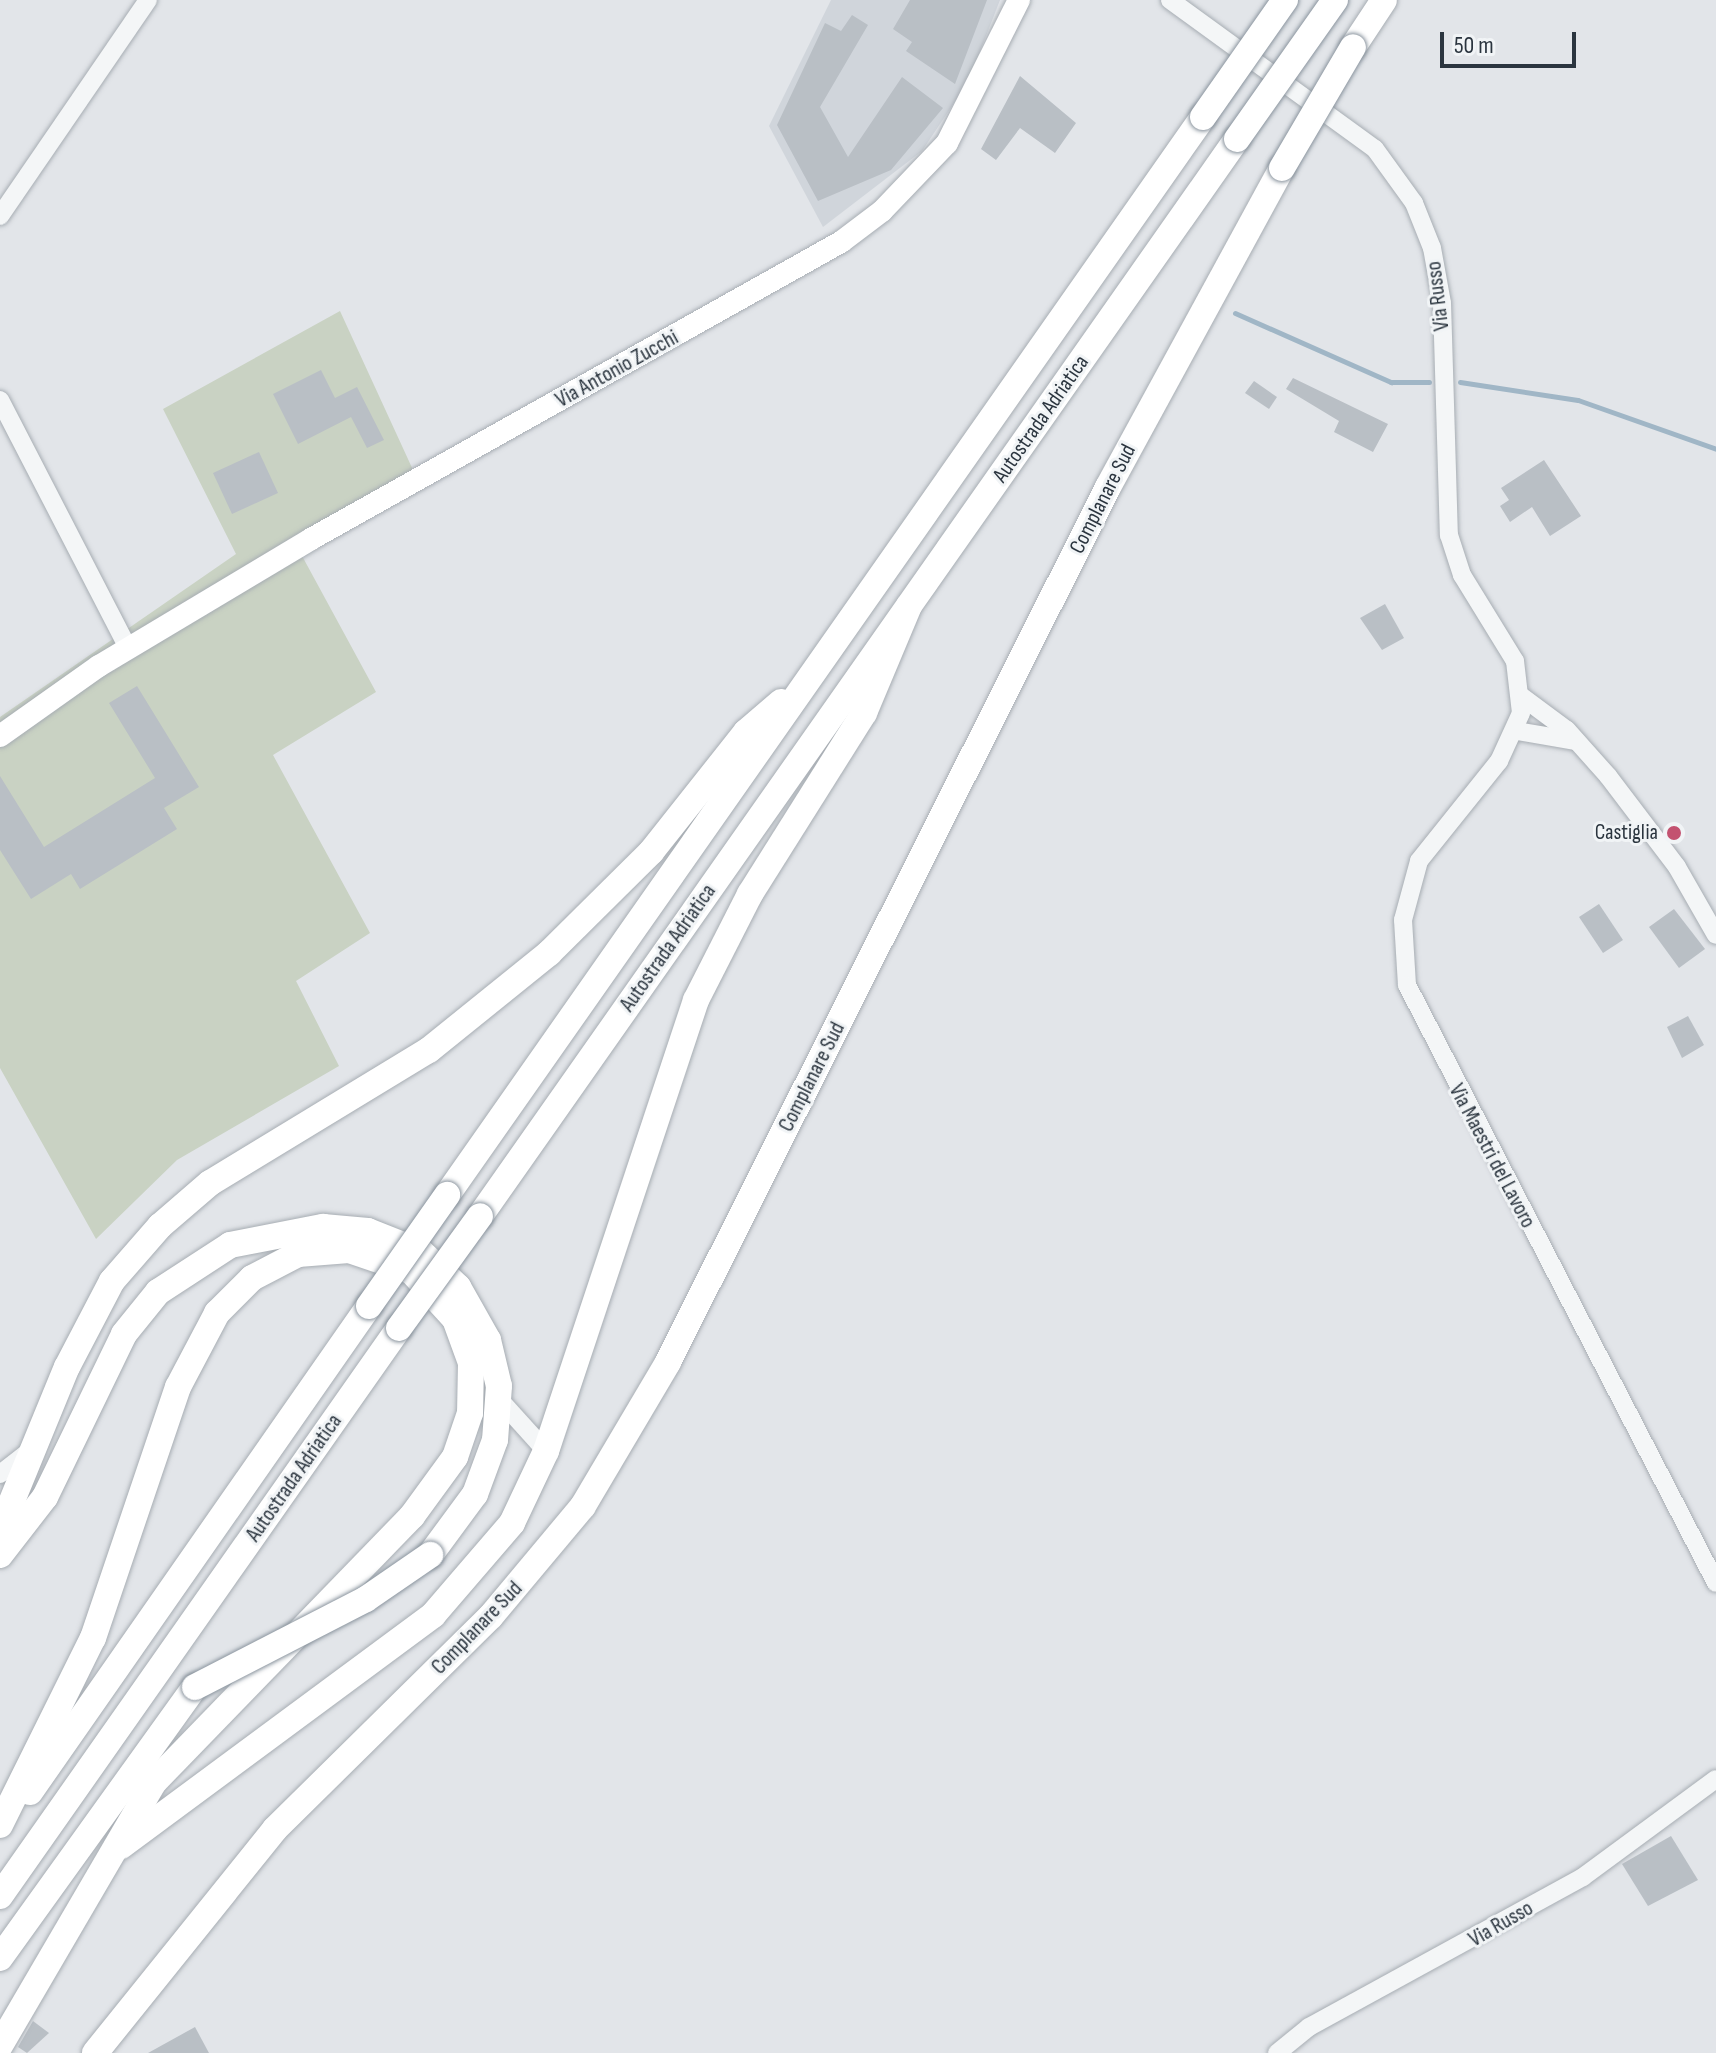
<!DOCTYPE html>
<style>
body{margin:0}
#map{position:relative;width:1716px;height:2053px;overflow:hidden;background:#e2e5e9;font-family:"Sofia Sans Condensed",sans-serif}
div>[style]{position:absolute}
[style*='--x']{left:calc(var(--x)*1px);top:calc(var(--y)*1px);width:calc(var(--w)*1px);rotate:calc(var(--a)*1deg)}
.built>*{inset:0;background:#d0d5db}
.green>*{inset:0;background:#c9d2c3}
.stream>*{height:5px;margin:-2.5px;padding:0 2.5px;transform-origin:2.5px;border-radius:2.5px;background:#a0b6c6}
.building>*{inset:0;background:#b9bfc5}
.roads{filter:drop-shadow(0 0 2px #a7adb3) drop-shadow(0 0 2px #a7adb3)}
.minor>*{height:18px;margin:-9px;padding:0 9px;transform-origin:9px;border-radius:9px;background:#f4f6f7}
.major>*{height:22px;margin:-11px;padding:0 11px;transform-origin:11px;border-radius:11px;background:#fff}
.highway>*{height:26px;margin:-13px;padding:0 13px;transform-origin:13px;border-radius:13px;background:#fff}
.bridges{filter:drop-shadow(0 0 2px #8a949e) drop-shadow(0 0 2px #8a949e)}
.highway-bridge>*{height:26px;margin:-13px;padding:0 13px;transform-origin:13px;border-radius:13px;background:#fff}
.dots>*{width:22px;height:22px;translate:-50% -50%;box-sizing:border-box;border:4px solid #f1f4f6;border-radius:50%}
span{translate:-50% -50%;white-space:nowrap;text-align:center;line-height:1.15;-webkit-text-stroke:6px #f1f4f6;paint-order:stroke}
.street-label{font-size:22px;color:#2b353f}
.poi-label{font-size:22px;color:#2b353f}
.right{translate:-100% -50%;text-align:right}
.scale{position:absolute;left:1440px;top:32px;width:136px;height:36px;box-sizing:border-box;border:4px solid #2b353f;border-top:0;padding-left:10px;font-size:24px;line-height:28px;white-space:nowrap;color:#2b353f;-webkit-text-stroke:6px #f1f4f6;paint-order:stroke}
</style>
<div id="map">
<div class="built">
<i style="clip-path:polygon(831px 0,1000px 0,968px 82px,922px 151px,823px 227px,769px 126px)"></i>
</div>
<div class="green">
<i style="clip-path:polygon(340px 311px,419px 483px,301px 554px,376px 692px,273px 755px,370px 933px,296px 981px,339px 1066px,177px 1160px,96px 1239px,0 1068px,0 717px,236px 554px,163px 409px)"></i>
</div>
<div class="stream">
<i style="--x:1235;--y:313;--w:171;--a:23.9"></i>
<i style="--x:1391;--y:382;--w:38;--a:0"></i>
<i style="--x:1460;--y:382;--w:119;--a:8.7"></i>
<i style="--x:1578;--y:400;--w:146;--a:19.5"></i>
</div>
<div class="building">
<i style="clip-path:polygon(910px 0,987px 0,955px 84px,906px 51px,912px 42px,893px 29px)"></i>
<i style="clip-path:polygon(852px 15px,868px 25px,820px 107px,848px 157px,902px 77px,943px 108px,891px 170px,818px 201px,777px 125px,825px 23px,841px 31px)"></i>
<i style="clip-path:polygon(1020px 76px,1076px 123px,1055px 153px,1020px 128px,996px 160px,981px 149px)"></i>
<i style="clip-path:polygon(321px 370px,335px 398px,357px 387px,384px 440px,367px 448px,351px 417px,298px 444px,273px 394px)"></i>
<i style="clip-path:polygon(1293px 378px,1388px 424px,1373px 452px,1334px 432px,1339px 421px,1286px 389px)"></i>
<i style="clip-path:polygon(1254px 381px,1277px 397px,1269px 409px,1245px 393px)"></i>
<i style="clip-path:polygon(259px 452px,278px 493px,232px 514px,213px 473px)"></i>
<i style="clip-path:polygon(1544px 460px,1581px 516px,1550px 536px,1532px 507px,1510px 522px,1500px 506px,1509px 500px,1501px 488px)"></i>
<i style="clip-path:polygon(1385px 604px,1404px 638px,1382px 650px,1360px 618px)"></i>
<i style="clip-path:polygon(137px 686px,199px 787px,164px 808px,177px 829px,80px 889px,71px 874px,31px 899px,0 850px,0 776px,44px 847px,155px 778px,109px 703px)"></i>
<i style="clip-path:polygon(1599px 904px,1623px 940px,1603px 953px,1579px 917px)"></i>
<i style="clip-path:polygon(1674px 909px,1705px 949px,1679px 968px,1649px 927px)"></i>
<i style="clip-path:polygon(1688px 1016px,1704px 1045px,1682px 1058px,1667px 1027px)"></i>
<i style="clip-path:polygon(1671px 1836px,1698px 1880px,1648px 1906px,1622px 1864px)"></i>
<i style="clip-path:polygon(33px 2021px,49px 2033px,27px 2053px,18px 2047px)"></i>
<i style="clip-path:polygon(195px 2027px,209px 2053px,148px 2053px)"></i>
</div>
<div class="roads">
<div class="minor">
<i style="--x:1170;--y:0;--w:253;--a:36"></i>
<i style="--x:1375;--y:149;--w:67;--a:54.2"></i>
<i style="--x:1414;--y:203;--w:48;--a:68.2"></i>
<i style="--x:1432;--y:248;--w:56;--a:79.7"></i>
<i style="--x:1442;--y:303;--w:232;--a:88.3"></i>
<i style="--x:1449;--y:535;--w:42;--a:72"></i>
<i style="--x:1462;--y:575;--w:101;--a:58.4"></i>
<i style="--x:1515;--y:661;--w:52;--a:83.4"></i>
<i style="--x:1521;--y:713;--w:53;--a:114.6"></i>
<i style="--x:1499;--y:761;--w:128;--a:128.7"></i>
<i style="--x:1419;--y:861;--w:61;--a:105.2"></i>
<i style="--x:1403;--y:920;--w:65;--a:86.5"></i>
<i style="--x:1407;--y:985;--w:673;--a:62.67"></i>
<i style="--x:0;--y:216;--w:262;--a:-55.6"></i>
<i style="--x:0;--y:400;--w:279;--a:62.7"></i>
<i style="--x:1521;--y:696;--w:57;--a:36.5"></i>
<i style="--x:1567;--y:730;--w:62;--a:48.3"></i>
<i style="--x:1608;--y:776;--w:114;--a:52.8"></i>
<i style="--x:1677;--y:867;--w:78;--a:60.2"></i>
<i style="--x:1517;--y:731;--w:60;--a:9.6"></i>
<i style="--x:499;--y:1399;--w:70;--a:47.9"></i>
<i style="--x:0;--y:1474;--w:39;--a:-38"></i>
<i style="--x:1277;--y:2053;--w:41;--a:-39.1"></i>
<i style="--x:1309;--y:2027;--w:312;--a:-28.7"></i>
<i style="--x:1583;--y:1877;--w:165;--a:-36.4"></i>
</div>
<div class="major">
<i style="--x:0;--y:736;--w:121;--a:-35.3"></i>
<i style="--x:99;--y:666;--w:247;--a:-30.9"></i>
<i style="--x:311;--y:539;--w:608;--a:-29.27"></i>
<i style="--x:841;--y:242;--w:51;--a:-37.1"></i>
<i style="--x:882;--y:211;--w:94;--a:-46.3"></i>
<i style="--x:947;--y:143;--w:160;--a:-63.3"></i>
</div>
<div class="highway">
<i style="--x:1353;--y:47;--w:56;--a:-56.6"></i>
<i style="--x:447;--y:1195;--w:1317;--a:-54.96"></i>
<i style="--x:480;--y:1216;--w:1316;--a:-54.9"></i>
<i style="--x:0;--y:1530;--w:176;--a:-67.7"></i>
<i style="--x:67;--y:1367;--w:97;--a:-62.4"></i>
<i style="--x:112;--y:1281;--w:73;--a:-48.9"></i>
<i style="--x:160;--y:1226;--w:66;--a:-40.7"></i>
<i style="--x:210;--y:1183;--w:256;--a:-31.3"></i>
<i style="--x:429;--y:1050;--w:154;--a:-38.9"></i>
<i style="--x:549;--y:953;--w:144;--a:-44.7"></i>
<i style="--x:651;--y:852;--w:153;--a:-51.6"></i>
<i style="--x:746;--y:732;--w:46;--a:-40.6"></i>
<i style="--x:0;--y:1555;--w:73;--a:-52.2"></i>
<i style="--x:45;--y:1497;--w:181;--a:-64.1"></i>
<i style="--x:124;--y:1334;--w:54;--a:-51"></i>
<i style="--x:158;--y:1292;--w:86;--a:-33.1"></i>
<i style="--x:230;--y:1245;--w:95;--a:-11"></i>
<i style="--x:323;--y:1227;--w:45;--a:5.1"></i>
<i style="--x:368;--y:1231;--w:57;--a:21.6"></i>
<i style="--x:421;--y:1252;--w:51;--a:43.4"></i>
<i style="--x:458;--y:1287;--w:61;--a:60.5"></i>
<i style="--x:488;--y:1340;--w:47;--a:76.6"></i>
<i style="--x:499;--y:1386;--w:54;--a:94.2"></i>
<i style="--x:495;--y:1440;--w:58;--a:110.3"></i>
<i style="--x:475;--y:1494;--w:76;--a:126.4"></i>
<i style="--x:30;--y:1792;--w:593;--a:-55.1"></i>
<i style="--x:0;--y:1825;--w:209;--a:-63.6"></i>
<i style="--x:93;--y:1638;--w:265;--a:-71.3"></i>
<i style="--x:178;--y:1387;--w:84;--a:-62.2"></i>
<i style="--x:217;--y:1313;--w:49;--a:-45"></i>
<i style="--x:252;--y:1278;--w:52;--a:-27.6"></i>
<i style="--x:298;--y:1254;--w:51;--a:-4.5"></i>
<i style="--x:349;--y:1250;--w:65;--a:18.7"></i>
<i style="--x:411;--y:1271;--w:65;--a:47.5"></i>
<i style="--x:455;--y:1319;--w:47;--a:70"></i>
<i style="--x:471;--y:1363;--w:50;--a:91.1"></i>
<i style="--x:470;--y:1413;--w:46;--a:108.8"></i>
<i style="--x:455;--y:1457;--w:73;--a:126.1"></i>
<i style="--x:412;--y:1516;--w:371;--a:134.1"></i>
<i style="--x:154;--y:1782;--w:306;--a:120.3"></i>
<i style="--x:121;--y:1846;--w:388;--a:-36.5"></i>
<i style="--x:433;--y:1615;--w:121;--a:-49.3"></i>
<i style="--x:512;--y:1523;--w:80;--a:-64.7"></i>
<i style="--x:546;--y:1451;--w:475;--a:-71.6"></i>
<i style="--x:696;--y:1000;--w:119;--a:-63"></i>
<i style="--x:750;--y:894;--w:214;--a:-57.8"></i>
<i style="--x:864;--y:713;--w:116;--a:-67.2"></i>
<i style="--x:0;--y:1896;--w:694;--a:-54.91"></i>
<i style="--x:0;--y:1958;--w:334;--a:-54.3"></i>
<i style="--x:95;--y:2053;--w:287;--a:-51.2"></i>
<i style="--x:275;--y:1829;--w:303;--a:-44.6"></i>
<i style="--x:491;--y:1616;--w:143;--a:-50.1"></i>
<i style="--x:583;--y:1506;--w:167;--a:-59.4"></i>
<i style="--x:668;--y:1362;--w:979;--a:-63.3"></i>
<i style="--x:1108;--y:487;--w:363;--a:-61.4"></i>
</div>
</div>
<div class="bridges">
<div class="highway-bridge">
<i style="--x:1203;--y:117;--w:143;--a:-55"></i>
<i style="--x:1237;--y:139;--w:170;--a:-54.8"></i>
<i style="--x:1282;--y:168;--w:140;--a:-59.6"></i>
<i style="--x:369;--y:1306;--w:136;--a:-54.9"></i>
<i style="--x:399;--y:1328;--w:138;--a:-54.1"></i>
<i style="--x:195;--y:1687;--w:192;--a:-27.2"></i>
<i style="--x:366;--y:1599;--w:78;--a:-34.5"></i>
</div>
</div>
<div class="dots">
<i style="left:1674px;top:833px;background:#c35270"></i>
</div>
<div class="street-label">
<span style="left:1438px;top:296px;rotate:-97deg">Via Russo</span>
<span style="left:617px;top:369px;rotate:-29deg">Via Antonio Zucchi</span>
<span style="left:1041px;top:419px;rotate:-55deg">Autostrada Adriatica</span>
<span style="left:1103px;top:499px;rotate:-63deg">Complanare Sud</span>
<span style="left:668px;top:948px;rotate:-55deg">Autostrada Adriatica</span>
<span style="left:812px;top:1077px;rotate:-63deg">Complanare Sud</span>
<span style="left:1492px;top:1156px;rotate:62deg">Via Maestri del Lavoro</span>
<span style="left:294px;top:1478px;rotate:-55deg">Autostrada Adriatica</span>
<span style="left:477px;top:1628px;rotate:-46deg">Complanare Sud</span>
<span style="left:1501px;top:1924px;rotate:-30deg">Via Russo</span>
</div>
<div class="poi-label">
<span class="right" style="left:1658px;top:833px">Castiglia</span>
</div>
<div class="scale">50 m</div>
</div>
